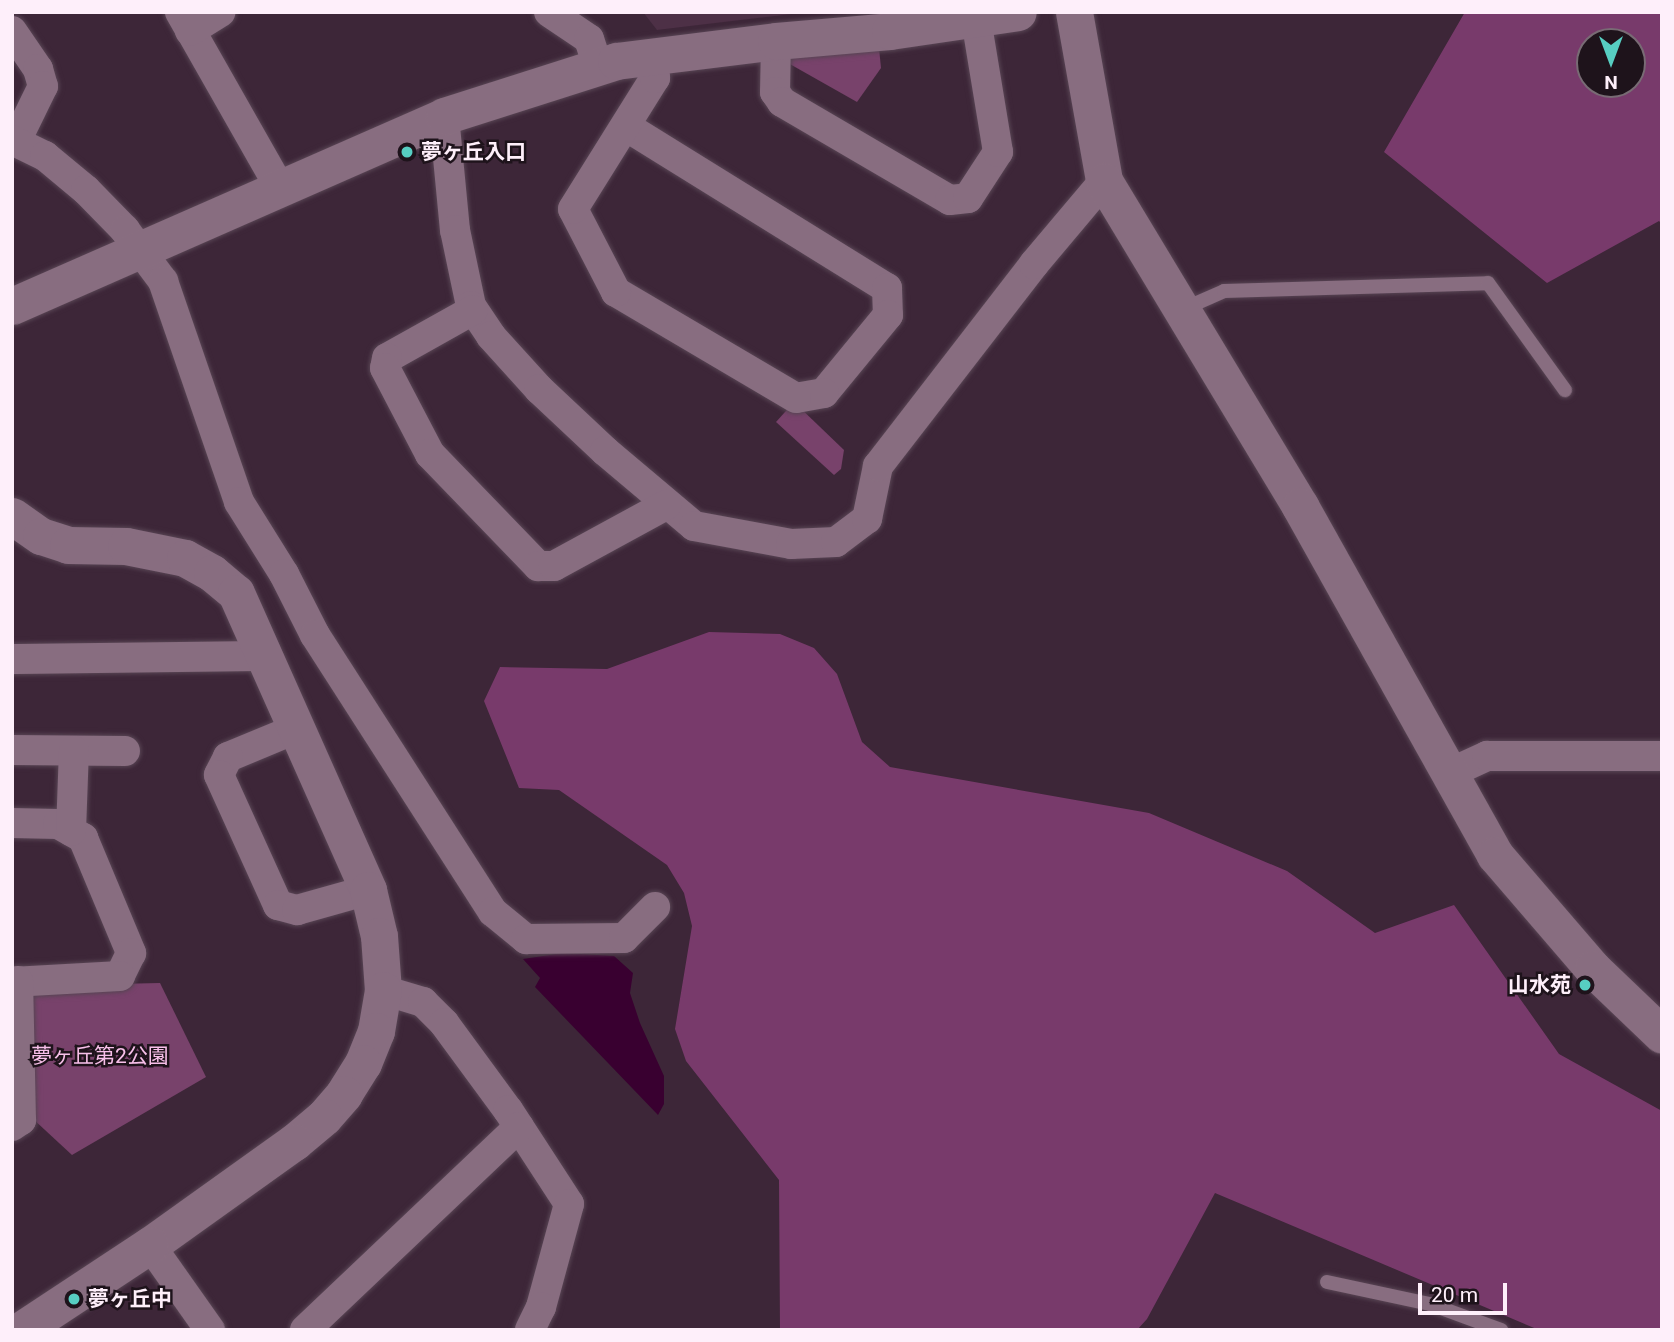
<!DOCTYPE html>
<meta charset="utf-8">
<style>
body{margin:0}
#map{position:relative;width:1674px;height:1342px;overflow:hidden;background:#3d2638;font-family:Roboto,"Noto Sans JP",sans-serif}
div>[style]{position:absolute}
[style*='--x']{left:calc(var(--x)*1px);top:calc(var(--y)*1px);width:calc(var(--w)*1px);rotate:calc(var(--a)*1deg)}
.built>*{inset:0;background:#4d3046}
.green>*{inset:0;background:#78426b}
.forest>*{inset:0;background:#783a6b}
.water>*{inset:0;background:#390030}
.roads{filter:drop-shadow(0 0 2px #584554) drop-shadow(0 0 2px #584554)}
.service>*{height:14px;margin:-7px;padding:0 7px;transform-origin:7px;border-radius:7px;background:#886d80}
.minor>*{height:30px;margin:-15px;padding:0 15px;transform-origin:15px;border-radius:15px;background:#886d80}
.tertiary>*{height:37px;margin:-18.5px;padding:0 18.5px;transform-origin:18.5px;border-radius:18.5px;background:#886d80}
.dots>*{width:19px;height:19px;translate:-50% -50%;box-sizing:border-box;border:4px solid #1e131b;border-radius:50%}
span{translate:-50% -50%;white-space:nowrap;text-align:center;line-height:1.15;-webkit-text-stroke:5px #1e131b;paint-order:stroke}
.poi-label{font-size:21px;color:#feeffa;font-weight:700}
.left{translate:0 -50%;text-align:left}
.right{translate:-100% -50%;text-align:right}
.park-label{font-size:21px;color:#f7bfe9}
.frame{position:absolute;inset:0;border:14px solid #feeffa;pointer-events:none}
.north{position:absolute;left:1576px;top:28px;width:70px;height:70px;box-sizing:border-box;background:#1e131b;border:2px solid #786b74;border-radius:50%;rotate:180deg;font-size:19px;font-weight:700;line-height:28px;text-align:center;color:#feeffa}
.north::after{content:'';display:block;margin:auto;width:24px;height:32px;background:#57cec2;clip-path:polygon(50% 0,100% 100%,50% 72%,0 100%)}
.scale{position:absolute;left:1418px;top:1283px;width:89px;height:32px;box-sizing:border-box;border:4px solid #feeffa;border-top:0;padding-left:9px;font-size:21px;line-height:24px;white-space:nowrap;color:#feeffa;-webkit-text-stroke:5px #1e131b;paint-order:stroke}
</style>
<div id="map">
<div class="built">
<i style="clip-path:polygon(643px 12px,809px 12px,657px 30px)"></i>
</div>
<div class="green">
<i style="clip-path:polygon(878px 38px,881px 68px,857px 102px,788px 63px,792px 45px)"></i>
<i style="clip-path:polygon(794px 402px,844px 450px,841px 469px,834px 475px,776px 422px)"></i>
<i style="clip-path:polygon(160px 983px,206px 1077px,72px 1155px,32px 1118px,25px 986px)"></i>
</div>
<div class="forest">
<i style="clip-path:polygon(evenodd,1465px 12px,1662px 12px,1662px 224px,1659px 221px,1547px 283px,1384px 152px,1465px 12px,1590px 42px,1632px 42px,1632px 84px,1590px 84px,1590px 42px)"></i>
<i style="clip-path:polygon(709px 632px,780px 634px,814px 648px,837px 674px,862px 742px,890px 767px,1149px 813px,1287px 871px,1375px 933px,1454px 905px,1559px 1054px,1662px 1111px,1662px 1330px,1539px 1330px,1215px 1193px,1147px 1319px,1137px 1330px,780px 1330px,779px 1180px,686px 1061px,675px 1029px,692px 926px,684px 893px,667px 865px,559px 790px,519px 788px,484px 701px,500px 667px,607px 669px)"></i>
</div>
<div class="water">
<i style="clip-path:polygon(563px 953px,614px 956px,633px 973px,630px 993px,640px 1023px,664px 1076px,664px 1104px,658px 1115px,535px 987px,540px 978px,523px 959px)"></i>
</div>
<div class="roads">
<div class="service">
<i style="--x:1181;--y:310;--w:47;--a:-23.8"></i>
<i style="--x:1224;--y:291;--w:264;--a:-1.7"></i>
<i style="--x:1488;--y:283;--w:132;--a:54.3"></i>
<i style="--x:1327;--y:1282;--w:105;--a:12.1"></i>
<i style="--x:1430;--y:1304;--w:76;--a:20.1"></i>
</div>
<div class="minor">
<i style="--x:180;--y:12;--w:202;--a:60.4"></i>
<i style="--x:549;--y:12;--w:48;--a:34"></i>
<i style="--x:589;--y:39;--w:29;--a:72"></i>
<i style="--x:12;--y:31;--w:46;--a:55.6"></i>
<i style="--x:38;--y:69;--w:18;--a:74"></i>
<i style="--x:43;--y:86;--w:61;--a:116.1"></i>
<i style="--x:190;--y:31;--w:36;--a:-32"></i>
<i style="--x:776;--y:41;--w:51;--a:91.1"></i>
<i style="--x:775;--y:92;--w:12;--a:55"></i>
<i style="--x:782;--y:102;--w:194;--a:30.3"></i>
<i style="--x:950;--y:200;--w:18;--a:-6"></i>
<i style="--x:968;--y:198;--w:55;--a:-56.9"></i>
<i style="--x:998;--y:152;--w:135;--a:-99.4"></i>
<i style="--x:444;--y:116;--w:115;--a:84.5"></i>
<i style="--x:455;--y:230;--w:78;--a:78.1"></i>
<i style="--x:471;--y:306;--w:36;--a:56"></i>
<i style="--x:491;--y:336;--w:72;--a:47.8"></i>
<i style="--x:539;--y:389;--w:91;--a:43.2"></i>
<i style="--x:605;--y:451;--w:116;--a:40.1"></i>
<i style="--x:694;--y:526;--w:99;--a:10.5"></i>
<i style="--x:791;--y:544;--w:45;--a:-2.5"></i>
<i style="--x:836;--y:542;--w:39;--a:-37"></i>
<i style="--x:867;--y:519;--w:54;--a:-78.3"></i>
<i style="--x:878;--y:466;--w:255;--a:-52.3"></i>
<i style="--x:1034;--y:264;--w:109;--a:-49.9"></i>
<i style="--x:627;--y:127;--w:306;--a:31.8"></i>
<i style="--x:887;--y:288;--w:27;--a:88"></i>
<i style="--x:888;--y:315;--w:101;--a:129.4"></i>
<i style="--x:824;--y:393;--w:28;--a:170"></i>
<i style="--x:796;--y:398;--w:209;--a:-149.5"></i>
<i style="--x:616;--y:292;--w:93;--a:-117.4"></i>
<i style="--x:573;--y:209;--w:155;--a:-58"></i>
<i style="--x:655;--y:78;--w:19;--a:-96"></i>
<i style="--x:12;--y:140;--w:37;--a:26"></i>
<i style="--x:45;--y:156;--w:53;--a:39.7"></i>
<i style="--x:86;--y:190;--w:56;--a:45.7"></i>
<i style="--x:125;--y:230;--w:64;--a:53.3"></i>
<i style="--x:163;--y:281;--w:234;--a:71"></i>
<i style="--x:239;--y:502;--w:85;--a:58"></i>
<i style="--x:284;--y:574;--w:68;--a:63.1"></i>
<i style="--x:315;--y:635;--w:329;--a:57.3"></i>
<i style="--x:493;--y:912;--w:43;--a:39.3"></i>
<i style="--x:526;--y:939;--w:98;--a:-0.6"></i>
<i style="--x:624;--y:938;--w:44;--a:-45"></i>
<i style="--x:473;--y:310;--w:98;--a:150.8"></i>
<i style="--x:387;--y:358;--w:10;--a:101"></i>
<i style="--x:385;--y:368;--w:97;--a:62.4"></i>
<i style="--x:430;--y:454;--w:156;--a:46"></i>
<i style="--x:538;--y:566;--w:16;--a:0"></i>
<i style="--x:554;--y:566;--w:128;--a:-28.6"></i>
<i style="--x:12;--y:659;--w:253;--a:-0.7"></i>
<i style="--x:298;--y:728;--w:76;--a:157.5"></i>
<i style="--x:228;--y:757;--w:20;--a:117"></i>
<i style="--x:219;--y:775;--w:143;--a:65.6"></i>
<i style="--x:278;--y:905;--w:20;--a:15"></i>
<i style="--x:297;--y:910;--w:74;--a:-15.7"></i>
<i style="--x:12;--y:750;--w:113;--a:0.5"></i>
<i style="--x:1450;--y:773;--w:41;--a:-24.7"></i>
<i style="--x:1487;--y:756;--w:175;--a:0"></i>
<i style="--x:12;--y:823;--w:46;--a:1.2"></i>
<i style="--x:58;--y:824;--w:29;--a:29"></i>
<i style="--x:83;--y:838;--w:125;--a:67.3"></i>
<i style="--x:131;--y:953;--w:25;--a:116"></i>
<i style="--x:120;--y:976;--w:108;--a:176.8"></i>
<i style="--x:71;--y:831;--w:80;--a:-87.9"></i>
<i style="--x:383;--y:990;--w:42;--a:16.7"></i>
<i style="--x:423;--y:1002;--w:30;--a:45"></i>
<i style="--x:444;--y:1023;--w:108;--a:53.7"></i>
<i style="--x:508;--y:1110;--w:112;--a:57"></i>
<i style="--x:569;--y:1204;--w:107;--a:105.2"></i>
<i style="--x:541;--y:1307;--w:25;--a:116"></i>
<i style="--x:12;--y:1126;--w:11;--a:-34"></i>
<i style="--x:21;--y:1120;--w:139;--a:-91.2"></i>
<i style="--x:150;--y:1245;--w:104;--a:54.8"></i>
<i style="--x:305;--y:1330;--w:295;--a:-43.5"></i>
</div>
<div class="tertiary">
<i style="--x:1074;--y:12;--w:172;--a:79.9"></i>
<i style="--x:1104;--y:181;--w:380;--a:58.9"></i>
<i style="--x:1300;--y:506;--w:400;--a:60.8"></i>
<i style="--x:1495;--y:855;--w:150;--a:49.3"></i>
<i style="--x:1593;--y:969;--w:95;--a:43.7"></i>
<i style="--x:12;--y:306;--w:472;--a:-23.7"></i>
<i style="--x:444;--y:116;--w:181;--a:-17.7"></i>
<i style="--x:616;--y:61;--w:161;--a:-7.1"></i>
<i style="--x:776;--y:41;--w:114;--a:-5"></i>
<i style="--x:890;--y:31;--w:129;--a:-8.4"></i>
<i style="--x:12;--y:516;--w:35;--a:35"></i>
<i style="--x:41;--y:536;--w:28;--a:18"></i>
<i style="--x:68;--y:545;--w:58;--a:1"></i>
<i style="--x:126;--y:546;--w:60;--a:11.5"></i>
<i style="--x:185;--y:558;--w:31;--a:29"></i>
<i style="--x:212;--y:573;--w:31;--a:40"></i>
<i style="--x:236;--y:593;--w:325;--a:66"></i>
<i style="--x:368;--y:890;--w:47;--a:76.6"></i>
<i style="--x:379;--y:936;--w:54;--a:85.8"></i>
<i style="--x:383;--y:990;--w:42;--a:99.7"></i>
<i style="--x:376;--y:1031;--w:35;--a:112"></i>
<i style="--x:363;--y:1063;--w:36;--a:122"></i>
<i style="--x:344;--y:1094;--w:30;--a:131"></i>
<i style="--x:324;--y:1117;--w:39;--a:140"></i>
<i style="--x:294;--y:1142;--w:177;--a:144.4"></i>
<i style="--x:150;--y:1245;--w:154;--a:146.6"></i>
</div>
</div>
<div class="dots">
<i style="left:407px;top:152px;background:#57cec2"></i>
<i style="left:1585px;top:985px;background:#57cec2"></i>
<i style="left:74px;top:1299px;background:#57cec2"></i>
</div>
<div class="poi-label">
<span class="left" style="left:421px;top:152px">夢ヶ丘入口</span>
<span class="right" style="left:1571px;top:985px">山水苑</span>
<span class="left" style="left:88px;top:1299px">夢ヶ丘中</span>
</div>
<div class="park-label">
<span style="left:100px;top:1056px">夢ヶ丘第2公園</span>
</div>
<div class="frame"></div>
<div class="north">N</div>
<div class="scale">20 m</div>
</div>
